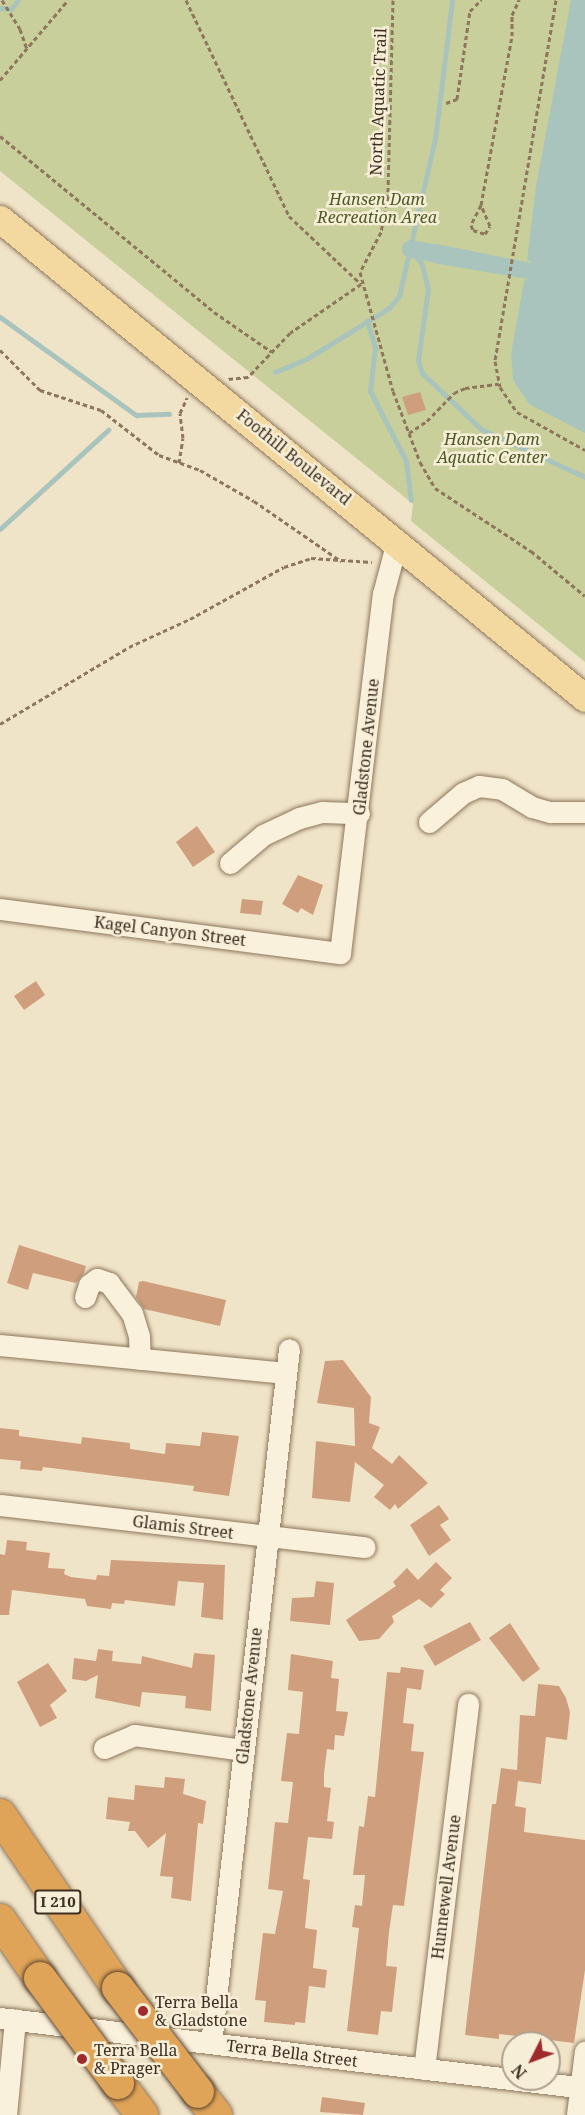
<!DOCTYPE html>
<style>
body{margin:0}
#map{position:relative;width:585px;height:2115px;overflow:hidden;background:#f0e4c8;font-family:"Noto Serif",serif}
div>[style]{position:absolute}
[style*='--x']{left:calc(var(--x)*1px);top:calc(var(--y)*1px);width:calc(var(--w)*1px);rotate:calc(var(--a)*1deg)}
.green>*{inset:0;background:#c9cf9b}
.water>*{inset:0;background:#a9c4bc}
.stream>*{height:5px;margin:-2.5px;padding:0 2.5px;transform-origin:2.5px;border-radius:2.5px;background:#a9c4bc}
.canal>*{height:18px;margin:-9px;padding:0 9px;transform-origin:9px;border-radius:9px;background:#a9c4bc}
.building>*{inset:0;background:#cf9f7d}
.path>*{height:3px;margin-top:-1.5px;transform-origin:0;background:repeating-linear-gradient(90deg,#8d765c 0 4.5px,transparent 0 7.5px)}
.roads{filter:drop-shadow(0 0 2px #8d765c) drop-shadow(0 0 2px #8d765c)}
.minor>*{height:21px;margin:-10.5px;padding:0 10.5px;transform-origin:10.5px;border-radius:10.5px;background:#faf1dc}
.major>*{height:27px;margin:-13.5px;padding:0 13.5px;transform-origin:13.5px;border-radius:13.5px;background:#f3d9a0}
.highway>*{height:32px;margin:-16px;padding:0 16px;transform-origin:16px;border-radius:16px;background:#e0a458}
.bridges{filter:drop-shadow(0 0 2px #5b4430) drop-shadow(0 0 2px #5b4430)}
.highway-bridge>*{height:32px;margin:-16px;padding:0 16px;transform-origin:16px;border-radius:16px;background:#e0a458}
.dots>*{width:16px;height:16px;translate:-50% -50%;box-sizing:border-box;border:3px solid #f7eed8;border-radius:50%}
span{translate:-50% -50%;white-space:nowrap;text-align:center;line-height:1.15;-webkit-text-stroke:5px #f7eed8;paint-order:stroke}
.shield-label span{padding:2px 4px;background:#f7eed8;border:2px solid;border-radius:4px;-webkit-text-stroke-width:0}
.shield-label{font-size:15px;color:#3d2e20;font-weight:700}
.street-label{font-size:16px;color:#3d2e20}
.park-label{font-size:16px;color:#4d5a26;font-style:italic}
.poi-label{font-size:16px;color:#3d2e20}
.left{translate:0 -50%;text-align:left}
.north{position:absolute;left:501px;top:2031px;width:60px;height:60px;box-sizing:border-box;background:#f7eed8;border:2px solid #ada18e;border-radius:50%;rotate:228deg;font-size:16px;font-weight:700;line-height:24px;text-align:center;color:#3d2e20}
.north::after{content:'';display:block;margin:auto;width:21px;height:27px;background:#9e2a2b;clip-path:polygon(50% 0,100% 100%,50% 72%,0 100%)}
</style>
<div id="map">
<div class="green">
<i style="clip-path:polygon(0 0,585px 0,585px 662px,411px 521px,413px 504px,0 171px)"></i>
</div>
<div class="water">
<i style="clip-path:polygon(571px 0,585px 0,585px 433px,529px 404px,513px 380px,511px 354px,524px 281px,528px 279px,433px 263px,436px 244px,532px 263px,527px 260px,536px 186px)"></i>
</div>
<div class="stream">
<i style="--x:0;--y:8;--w:11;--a:5"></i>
<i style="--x:11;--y:9;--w:11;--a:-52"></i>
<i style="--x:411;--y:249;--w:19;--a:55"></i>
<i style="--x:422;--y:265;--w:25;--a:76"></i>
<i style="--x:428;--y:289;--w:72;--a:98"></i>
<i style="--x:418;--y:360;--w:14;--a:73"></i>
<i style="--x:422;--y:373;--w:81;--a:43.5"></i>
<i style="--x:481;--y:429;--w:115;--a:24.8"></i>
<i style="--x:0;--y:317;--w:168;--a:35.8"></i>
<i style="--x:136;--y:415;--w:33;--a:-2"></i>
<i style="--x:367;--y:321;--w:28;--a:73"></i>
<i style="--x:375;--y:348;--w:43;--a:96.6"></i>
<i style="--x:370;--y:391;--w:79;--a:62.8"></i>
<i style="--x:406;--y:461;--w:39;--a:83"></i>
<i style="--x:275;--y:372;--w:36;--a:-23"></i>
<i style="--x:308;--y:358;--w:95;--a:-31.7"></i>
<i style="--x:389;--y:308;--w:16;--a:-50"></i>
<i style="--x:399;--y:296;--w:161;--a:-77.1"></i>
<i style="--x:435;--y:139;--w:140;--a:-83"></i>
<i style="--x:0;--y:529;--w:147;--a:-42.5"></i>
</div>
<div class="canal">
<i style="--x:411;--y:249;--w:49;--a:10.6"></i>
</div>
<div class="building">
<i style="clip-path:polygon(420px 392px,426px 410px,408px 415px,402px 397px)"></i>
<i style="clip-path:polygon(197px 826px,215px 852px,193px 867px,176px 842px)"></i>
<i style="clip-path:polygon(298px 875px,323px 885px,313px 915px,301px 908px,298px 913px,282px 904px)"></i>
<i style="clip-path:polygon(242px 899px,263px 901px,261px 915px,240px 913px)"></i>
<i style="clip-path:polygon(36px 981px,45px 995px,24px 1010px,14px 996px)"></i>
<i style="clip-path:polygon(19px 1245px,86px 1266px,84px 1273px,76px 1283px,33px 1273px,28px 1290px,7px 1283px)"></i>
<i style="clip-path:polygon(143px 1281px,226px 1300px,220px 1326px,144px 1309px,136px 1297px,139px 1282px)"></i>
<i style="clip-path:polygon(343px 1360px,371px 1397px,369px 1423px,380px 1427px,372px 1448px,392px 1464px,399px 1455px,428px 1483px,398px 1509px,395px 1504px,390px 1510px,374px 1497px,384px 1485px,355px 1462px,350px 1502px,312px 1498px,316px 1441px,355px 1446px,354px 1408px,317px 1403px,325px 1361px)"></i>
<i style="clip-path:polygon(0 1428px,19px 1430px,19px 1436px,81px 1444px,82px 1437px,130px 1443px,130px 1449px,165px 1454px,166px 1443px,200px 1446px,202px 1432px,239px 1436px,229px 1496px,193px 1491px,194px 1486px,43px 1467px,42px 1471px,20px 1469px,21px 1461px,0 1459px)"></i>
<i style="clip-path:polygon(439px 1505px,449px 1519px,440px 1525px,451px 1540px,429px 1556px,410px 1525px)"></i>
<i style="clip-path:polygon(7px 1540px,27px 1542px,26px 1550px,50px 1553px,48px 1568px,65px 1569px,64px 1574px,71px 1577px,96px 1580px,97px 1575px,109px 1576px,111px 1560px,225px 1565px,223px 1620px,201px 1617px,204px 1583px,178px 1581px,175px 1606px,125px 1600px,124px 1604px,112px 1603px,111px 1609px,87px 1606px,85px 1599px,12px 1590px,9px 1615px,0 1615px,0 1554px,5px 1555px)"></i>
<i style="clip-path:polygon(436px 1562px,452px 1578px,440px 1590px,445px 1594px,431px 1608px,419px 1599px,392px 1616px,394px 1622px,379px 1639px,359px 1641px,346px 1620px,396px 1586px,393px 1582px,407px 1568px,418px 1580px)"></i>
<i style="clip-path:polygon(316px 1581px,334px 1583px,330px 1625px,290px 1621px,292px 1598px,314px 1597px)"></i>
<i style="clip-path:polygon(470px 1622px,481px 1640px,435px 1666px,423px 1646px)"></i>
<i style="clip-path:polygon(510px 1623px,540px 1669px,523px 1682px,489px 1638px)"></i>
<i style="clip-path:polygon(98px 1649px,113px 1651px,112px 1661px,141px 1664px,142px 1656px,192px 1668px,194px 1653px,215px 1655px,211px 1711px,185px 1708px,186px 1696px,142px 1692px,140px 1707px,95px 1698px,98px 1675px,86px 1681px,72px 1679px,74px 1658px,96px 1661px)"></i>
<i style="clip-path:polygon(291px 1654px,333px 1661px,331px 1678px,339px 1679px,336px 1711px,348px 1712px,344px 1736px,335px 1735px,334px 1750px,327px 1749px,324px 1774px,324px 1787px,331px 1788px,327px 1821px,334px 1822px,332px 1839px,308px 1837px,303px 1879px,310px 1880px,305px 1928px,317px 1930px,313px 1968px,327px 1970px,325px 1988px,309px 1986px,305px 2023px,295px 2022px,295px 2025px,264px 2022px,266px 2001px,255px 2000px,263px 1933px,275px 1934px,283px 1891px,268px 1889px,275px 1822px,288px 1823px,293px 1782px,281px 1781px,287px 1733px,299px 1734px,303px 1692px,288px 1690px)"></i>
<i style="clip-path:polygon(48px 1663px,67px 1691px,50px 1705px,57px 1718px,40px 1727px,17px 1682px)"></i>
<i style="clip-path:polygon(401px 1667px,424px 1670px,421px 1690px,407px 1688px,403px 1723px,414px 1724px,411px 1751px,424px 1752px,404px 1906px,393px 1905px,389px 1932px,386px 1966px,397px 1967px,392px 2012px,381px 2011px,378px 2035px,347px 2031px,359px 1928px,352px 1927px,355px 1905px,362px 1906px,365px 1875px,353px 1875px,359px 1826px,364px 1827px,368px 1796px,375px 1797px,387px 1672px,400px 1673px)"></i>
<i style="clip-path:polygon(538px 1684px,559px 1686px,566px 1698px,570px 1712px,567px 1740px,546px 1737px,541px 1784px,518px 1781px,515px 1806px,526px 1808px,524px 1832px,585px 1840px,585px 1970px,574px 2043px,499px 2034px,499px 2039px,465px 2035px,492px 1804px,496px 1804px,501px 1768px,517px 1770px,520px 1715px,535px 1716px)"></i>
<i style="clip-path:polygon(165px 1777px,185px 1779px,183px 1794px,206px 1801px,203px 1824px,198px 1823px,191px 1901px,171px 1898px,173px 1877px,160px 1876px,166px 1833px,148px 1848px,135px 1831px,128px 1831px,130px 1822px,106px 1819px,108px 1797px,134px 1800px,135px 1785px,164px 1788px)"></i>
<i style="clip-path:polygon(322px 2097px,365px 2103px,363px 2115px,320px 2112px)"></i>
</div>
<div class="path">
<i style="--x:2;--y:0;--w:34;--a:58"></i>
<i style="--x:20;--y:29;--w:21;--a:71"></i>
<i style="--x:186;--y:0;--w:239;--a:64.5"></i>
<i style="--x:289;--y:216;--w:99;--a:43.4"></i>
<i style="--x:361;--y:284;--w:86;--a:145.4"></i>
<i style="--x:290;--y:333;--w:61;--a:133.7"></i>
<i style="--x:248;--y:377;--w:20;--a:174"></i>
<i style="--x:393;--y:0;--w:196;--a:91.5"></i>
<i style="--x:388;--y:196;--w:37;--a:101"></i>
<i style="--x:381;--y:232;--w:45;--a:117.7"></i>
<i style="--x:360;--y:272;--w:123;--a:74.5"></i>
<i style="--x:393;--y:391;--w:76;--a:69.2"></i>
<i style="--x:420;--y:462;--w:30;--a:60"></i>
<i style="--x:435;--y:488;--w:115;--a:33.3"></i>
<i style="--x:531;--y:551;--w:70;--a:39.8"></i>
<i style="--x:556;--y:0;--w:366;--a:99.6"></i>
<i style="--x:495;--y:361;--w:26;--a:79"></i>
<i style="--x:500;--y:387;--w:30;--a:56"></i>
<i style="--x:517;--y:412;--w:78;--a:29.2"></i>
<i style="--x:0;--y:80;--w:105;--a:-49.6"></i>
<i style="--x:446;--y:103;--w:12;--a:-20"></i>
<i style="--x:457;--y:99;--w:89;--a:-81.6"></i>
<i style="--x:470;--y:11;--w:16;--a:-45"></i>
<i style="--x:0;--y:136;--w:277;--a:39.4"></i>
<i style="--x:214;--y:312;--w:70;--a:34.6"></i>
<i style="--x:481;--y:205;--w:22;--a:117"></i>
<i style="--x:471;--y:225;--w:5;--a:68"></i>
<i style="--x:473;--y:230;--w:13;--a:18"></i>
<i style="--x:485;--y:234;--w:9;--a:-58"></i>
<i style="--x:490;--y:226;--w:23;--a:-113"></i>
<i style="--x:481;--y:205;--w:172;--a:-79.6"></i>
<i style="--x:512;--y:36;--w:21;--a:-90"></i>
<i style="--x:512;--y:15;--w:17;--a:-65"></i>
<i style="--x:0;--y:350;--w:57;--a:45"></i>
<i style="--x:40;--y:390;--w:64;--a:18.2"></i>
<i style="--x:101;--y:410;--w:73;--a:37.8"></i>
<i style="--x:159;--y:455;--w:44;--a:20.1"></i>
<i style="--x:200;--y:470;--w:62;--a:29.9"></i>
<i style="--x:254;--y:501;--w:106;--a:34.6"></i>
<i style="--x:409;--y:433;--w:22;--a:-34"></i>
<i style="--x:427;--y:421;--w:39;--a:-46"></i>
<i style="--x:454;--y:393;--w:12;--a:-24"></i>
<i style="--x:465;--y:388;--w:34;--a:-7"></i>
<i style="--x:179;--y:463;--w:25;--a:-81"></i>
<i style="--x:183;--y:438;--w:25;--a:-97"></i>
<i style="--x:180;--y:413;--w:17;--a:-65"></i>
<i style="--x:0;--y:724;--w:150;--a:-30.8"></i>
<i style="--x:129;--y:647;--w:67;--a:-24.7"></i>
<i style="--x:190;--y:619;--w:107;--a:-29"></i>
<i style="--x:284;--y:567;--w:28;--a:-18"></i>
<i style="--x:311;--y:558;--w:61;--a:3.8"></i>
</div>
<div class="roads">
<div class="minor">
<i style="--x:429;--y:822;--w:45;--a:-40.5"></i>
<i style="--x:463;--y:793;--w:17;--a:-24"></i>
<i style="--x:479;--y:786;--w:23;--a:7"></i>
<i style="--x:502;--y:789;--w:35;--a:31"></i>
<i style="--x:532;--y:807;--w:19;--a:16"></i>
<i style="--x:550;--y:812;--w:35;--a:0"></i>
<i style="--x:230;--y:863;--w:43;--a:-40.3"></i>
<i style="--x:263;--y:835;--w:40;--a:-25"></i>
<i style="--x:299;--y:818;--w:24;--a:-15"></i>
<i style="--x:322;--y:812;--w:37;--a:2"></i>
<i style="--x:0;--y:909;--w:343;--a:7.4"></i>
<i style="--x:340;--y:953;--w:362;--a:-83.2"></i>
<i style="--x:383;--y:594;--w:55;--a:-75.2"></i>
<i style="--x:85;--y:1297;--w:13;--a:-72"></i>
<i style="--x:89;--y:1285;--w:10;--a:-37"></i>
<i style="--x:97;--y:1279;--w:13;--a:18"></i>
<i style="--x:109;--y:1283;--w:38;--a:53"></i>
<i style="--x:132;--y:1313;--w:24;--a:73"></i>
<i style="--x:139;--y:1336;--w:23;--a:88"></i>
<i style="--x:0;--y:1345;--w:287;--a:5.6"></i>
<i style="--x:0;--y:1505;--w:367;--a:6.6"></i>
<i style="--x:104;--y:1748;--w:33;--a:-23"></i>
<i style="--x:134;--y:1735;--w:111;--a:7.8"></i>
<i style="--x:0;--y:2018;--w:589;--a:6.82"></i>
<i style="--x:211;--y:2043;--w:698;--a:-83.59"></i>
<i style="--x:424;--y:2069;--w:368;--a:-83.1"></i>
<i style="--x:6;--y:2115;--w:96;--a:-84.6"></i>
<i style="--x:577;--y:2115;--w:64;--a:-82.9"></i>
</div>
<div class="major">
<i style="--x:0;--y:219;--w:756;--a:39.31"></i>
</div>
<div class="highway">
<i style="--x:0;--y:1815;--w:209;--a:55.7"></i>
<i style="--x:0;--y:1920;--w:70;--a:55.4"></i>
<i style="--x:118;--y:2083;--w:40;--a:53"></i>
<i style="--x:198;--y:2092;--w:29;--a:52"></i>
</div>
</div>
<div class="bridges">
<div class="highway-bridge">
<i style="--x:40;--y:1978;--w:131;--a:53.4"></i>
<i style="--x:118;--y:1988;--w:131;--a:52.4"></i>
</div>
</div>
<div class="dots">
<i style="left:143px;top:2011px;background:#9e2a2b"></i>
<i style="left:82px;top:2059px;background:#9e2a2b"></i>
</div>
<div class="shield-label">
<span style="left:58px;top:1902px">I 210</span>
</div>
<div class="street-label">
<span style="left:378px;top:102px;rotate:-88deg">North Aquatic Trail</span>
<span style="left:294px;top:457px;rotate:39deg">Foothill Boulevard</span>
<span style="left:366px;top:747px;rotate:-84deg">Gladstone Avenue</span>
<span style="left:170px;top:931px;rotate:7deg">Kagel Canyon Street</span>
<span style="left:183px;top:1527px;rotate:7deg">Glamis Street</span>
<span style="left:249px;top:1696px;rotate:-84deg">Gladstone Avenue</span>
<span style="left:446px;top:1887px;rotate:-83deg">Hunnewell Avenue</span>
<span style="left:292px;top:2053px;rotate:7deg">Terra Bella Street</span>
</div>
<div class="park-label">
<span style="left:377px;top:208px">Hansen Dam<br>Recreation Area</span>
<span style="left:492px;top:448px">Hansen Dam<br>Aquatic Center</span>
</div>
<div class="poi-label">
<span class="left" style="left:155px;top:2011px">Terra Bella<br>&amp; Gladstone</span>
<span class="left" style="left:94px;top:2059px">Terra Bella<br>&amp; Prager</span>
</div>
<div class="north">N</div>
</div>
